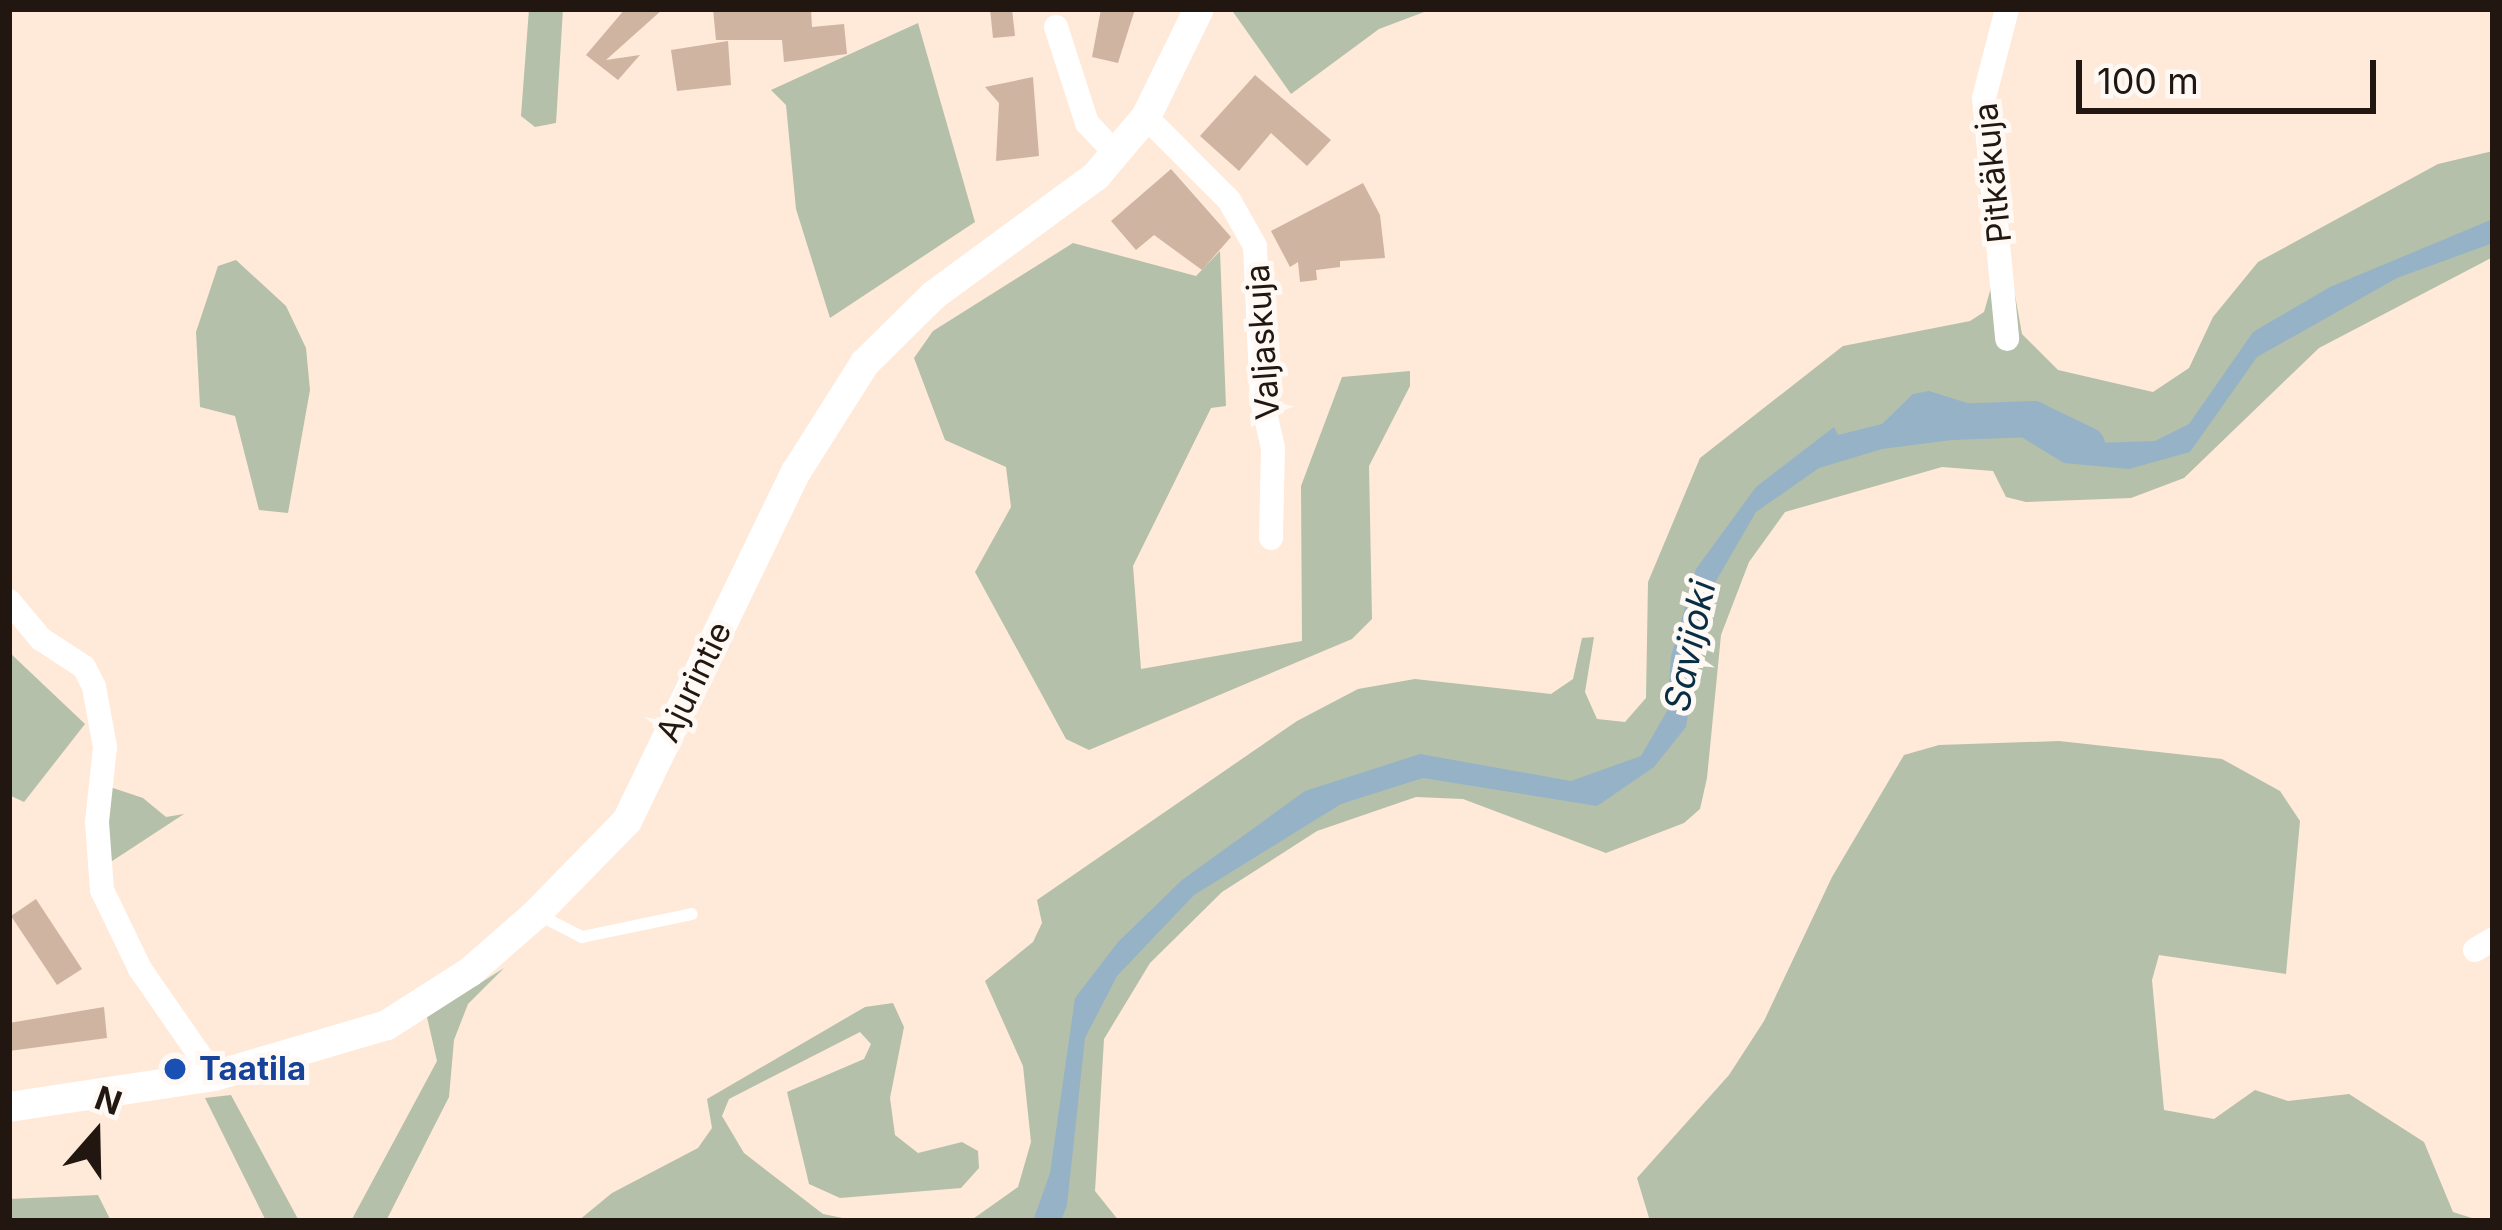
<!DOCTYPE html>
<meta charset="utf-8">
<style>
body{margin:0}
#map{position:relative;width:2502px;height:1230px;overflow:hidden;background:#ffe9d8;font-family:Inter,sans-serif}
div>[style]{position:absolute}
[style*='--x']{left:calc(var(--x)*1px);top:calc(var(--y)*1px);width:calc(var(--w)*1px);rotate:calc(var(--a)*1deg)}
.green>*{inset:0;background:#b4c0a9}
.water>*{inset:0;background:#96b2c7}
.river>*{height:36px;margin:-18px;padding:0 18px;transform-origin:18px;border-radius:18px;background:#96b2c7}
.building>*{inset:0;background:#d0b4a2}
.service>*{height:12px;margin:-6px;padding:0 6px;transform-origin:6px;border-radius:6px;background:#fff}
.minor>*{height:24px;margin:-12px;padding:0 12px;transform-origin:12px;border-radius:12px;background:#fff}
.tertiary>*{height:30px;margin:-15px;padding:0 15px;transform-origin:15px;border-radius:15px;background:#fff}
.dots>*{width:33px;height:33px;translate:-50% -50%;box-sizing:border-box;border:6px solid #fff9f5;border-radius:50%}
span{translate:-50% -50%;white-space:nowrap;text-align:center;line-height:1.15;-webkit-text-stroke:10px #fff9f5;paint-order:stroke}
.street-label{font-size:33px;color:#211710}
.transit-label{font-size:33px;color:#164399;font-weight:700}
.left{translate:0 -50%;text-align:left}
.water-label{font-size:36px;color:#082e45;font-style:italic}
.frame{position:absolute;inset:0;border:12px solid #211710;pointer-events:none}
.north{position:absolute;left:36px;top:1074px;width:120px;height:120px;-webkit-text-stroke:9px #fff9f5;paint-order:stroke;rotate:20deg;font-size:33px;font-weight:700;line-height:48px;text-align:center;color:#211710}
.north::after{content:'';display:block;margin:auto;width:42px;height:54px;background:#211710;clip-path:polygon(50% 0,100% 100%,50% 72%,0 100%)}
.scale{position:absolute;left:2076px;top:60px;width:300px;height:54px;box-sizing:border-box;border:6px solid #211710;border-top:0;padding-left:15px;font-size:36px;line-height:42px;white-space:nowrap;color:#211710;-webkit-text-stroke:9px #fff9f5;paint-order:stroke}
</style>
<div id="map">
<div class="green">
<i style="clip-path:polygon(529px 9px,563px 9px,556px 123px,535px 127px,521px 116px)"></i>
<i style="clip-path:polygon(1231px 9px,1432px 9px,1379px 29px,1291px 94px)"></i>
<i style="clip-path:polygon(918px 23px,975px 222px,830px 318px,796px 209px,786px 105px,771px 90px)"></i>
<i style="clip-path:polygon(2493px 151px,2493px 257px,2319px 348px,2184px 478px,2131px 498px,2026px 502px,2006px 497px,1993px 471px,1942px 467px,1785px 512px,1749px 562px,1721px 635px,1707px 778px,1700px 809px,1684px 823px,1606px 853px,1463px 799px,1416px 797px,1317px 831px,1222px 892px,1150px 963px,1104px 1039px,1095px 1191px,1119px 1221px,970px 1221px,1018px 1187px,1031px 1142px,1023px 1066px,985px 981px,1033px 942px,1042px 923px,1037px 900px,1297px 721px,1358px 689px,1415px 679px,1551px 694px,1573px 679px,1582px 638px,1594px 637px,1585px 692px,1597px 719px,1625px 722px,1646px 698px,1648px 582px,1700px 458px,1843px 346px,1970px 321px,1984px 312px,1994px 277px,2011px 273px,2022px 334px,2058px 370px,2153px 392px,2189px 368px,2213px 317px,2258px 262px,2438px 164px)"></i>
<i style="clip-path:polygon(1073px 243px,1196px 276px,1220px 251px,1226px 406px,1211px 408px,1133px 566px,1141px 669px,1302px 641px,1301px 486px,1342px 377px,1410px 371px,1410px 386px,1369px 466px,1372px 619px,1352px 639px,1089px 750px,1066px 739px,975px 572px,1011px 507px,1006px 467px,945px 440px,914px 358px,933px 331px)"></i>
<i style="clip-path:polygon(236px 260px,286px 306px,306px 348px,310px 390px,288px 513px,259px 510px,235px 416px,200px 407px,196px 332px,218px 266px)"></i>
<i style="clip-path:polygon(9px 652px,85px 724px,24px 802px,9px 795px)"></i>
<i style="clip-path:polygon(2059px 741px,2222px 759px,2280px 791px,2300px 821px,2286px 974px,2159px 955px,2152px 980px,2164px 1110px,2214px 1119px,2255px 1090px,2288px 1101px,2349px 1094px,2424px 1142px,2453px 1212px,2481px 1221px,1650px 1221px,1637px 1178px,1729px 1075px,1764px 1021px,1832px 877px,1904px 755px,1939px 745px)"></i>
<i style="clip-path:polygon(110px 787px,143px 798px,166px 817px,184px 814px,103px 867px)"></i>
<i style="clip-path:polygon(504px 968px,468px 1004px,454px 1040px,449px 1097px,386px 1221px,351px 1221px,437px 1061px,427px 1017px)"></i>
<i style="clip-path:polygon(893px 1003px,904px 1027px,890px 1098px,895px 1135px,918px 1153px,962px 1142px,978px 1151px,979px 1168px,961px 1188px,840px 1198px,809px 1184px,787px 1092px,864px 1059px,871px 1044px,860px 1032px,729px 1099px,722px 1116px,744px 1153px,823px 1214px,857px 1221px,578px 1221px,612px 1193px,698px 1148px,712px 1128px,707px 1099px,865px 1007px)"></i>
<i style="clip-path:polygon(231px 1095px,299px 1221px,266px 1221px,205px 1098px)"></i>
<i style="clip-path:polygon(98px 1195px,111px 1221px,9px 1221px,9px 1199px)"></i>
</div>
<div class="water">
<i style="clip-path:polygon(2493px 219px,2493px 243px,2397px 278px,2257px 357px,2190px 452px,2129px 469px,2064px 463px,2013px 432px,1882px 449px,1819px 468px,1756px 512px,1705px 600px,1686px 727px,1654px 767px,1597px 806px,1423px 778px,1341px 804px,1194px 895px,1117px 976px,1085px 1038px,1067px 1205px,1061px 1221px,1033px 1221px,1050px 1173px,1075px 998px,1118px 942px,1182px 880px,1305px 791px,1420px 754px,1571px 781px,1641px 756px,1667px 711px,1671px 656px,1696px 569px,1756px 487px,1834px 427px,1838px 435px,1882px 424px,1913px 394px,1929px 391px,2094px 443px,2155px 441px,2189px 424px,2253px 332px,2330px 287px)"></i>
</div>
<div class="river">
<i style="--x:1951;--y:422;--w:82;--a:-2.1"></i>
<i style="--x:2033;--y:419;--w:60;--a:25.7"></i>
</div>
<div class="building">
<i style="clip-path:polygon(625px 9px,663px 9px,606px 60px,640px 55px,618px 80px,586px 55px)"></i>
<i style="clip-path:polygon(713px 9px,811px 9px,812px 27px,844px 24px,847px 54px,784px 62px,782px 40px,716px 40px)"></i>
<i style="clip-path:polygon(990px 9px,1012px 9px,1015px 36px,993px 38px)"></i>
<i style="clip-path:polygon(1101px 9px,1135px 9px,1118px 63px,1092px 57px)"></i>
<i style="clip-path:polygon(728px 41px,731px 85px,677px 91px,671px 50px)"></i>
<i style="clip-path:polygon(1255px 75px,1331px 140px,1307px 166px,1271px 133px,1239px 171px,1200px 136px)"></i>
<i style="clip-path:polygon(1033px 77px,1039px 156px,996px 161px,999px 103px,985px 87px)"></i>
<i style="clip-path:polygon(1171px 169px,1231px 237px,1202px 270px,1154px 235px,1136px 250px,1111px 221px)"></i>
<i style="clip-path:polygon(1363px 183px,1380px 215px,1385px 258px,1340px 261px,1340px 267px,1316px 270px,1317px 280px,1300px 282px,1298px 262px,1290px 267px,1271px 231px)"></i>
<i style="clip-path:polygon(36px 899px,82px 969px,57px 985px,11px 916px)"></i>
<i style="clip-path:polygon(104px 1007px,107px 1038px,9px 1051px,9px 1023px)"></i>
</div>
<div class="service">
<i style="--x:537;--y:914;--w:51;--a:27.1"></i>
<i style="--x:582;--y:937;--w:112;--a:-11.8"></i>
</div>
<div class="minor">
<i style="--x:2007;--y:9;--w:92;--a:104.5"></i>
<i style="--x:1984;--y:98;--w:242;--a:84.5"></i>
<i style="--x:1056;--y:27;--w:101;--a:72.1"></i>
<i style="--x:1087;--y:123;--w:42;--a:46.9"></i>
<i style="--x:1146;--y:117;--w:117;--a:45"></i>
<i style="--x:1229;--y:200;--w:53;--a:60.5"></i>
<i style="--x:1255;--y:246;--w:154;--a:87.4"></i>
<i style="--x:1262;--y:400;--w:49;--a:77.1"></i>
<i style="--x:1273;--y:448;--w:90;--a:91.3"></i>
<i style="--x:9;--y:601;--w:50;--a:49.9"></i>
<i style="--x:41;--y:639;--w:51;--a:33.1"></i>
<i style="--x:84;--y:667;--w:22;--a:63"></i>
<i style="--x:94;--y:687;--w:61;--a:79.6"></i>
<i style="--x:105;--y:747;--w:75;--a:96.1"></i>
<i style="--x:97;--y:822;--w:68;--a:85.8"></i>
<i style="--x:102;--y:890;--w:88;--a:64.3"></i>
<i style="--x:140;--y:969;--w:130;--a:55.3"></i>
<i style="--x:2475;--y:950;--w:21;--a:-31"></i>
</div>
<div class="tertiary">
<i style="--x:9;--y:1107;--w:207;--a:-8.6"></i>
<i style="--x:214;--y:1076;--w:180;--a:-16.4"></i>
<i style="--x:387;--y:1025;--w:98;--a:-32.6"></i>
<i style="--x:470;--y:972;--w:88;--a:-41.3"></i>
<i style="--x:536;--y:914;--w:130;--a:-45.6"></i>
<i style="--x:627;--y:821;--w:388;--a:-64.2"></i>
<i style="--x:796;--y:472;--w:129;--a:-57.7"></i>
<i style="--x:865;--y:363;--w:97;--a:-44.6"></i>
<i style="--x:934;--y:295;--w:201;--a:-36.3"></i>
<i style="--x:1096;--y:176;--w:77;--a:-49.7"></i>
<i style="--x:1146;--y:117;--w:120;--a:-63.9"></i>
</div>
<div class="dots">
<i style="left:175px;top:1069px;background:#1a4fb4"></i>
</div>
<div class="street-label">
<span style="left:1993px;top:173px;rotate:-96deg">Pitkäkuja</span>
<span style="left:1263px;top:342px;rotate:-94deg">Valjaskuja</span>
<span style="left:694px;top:682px;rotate:-64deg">Ajurintie</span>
</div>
<div class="transit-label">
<span class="left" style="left:199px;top:1069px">Taatila</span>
</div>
<div class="water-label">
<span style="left:1690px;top:646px;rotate:-78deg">Savijoki</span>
</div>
<div class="frame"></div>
<div class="north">N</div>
<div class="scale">100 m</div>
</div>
